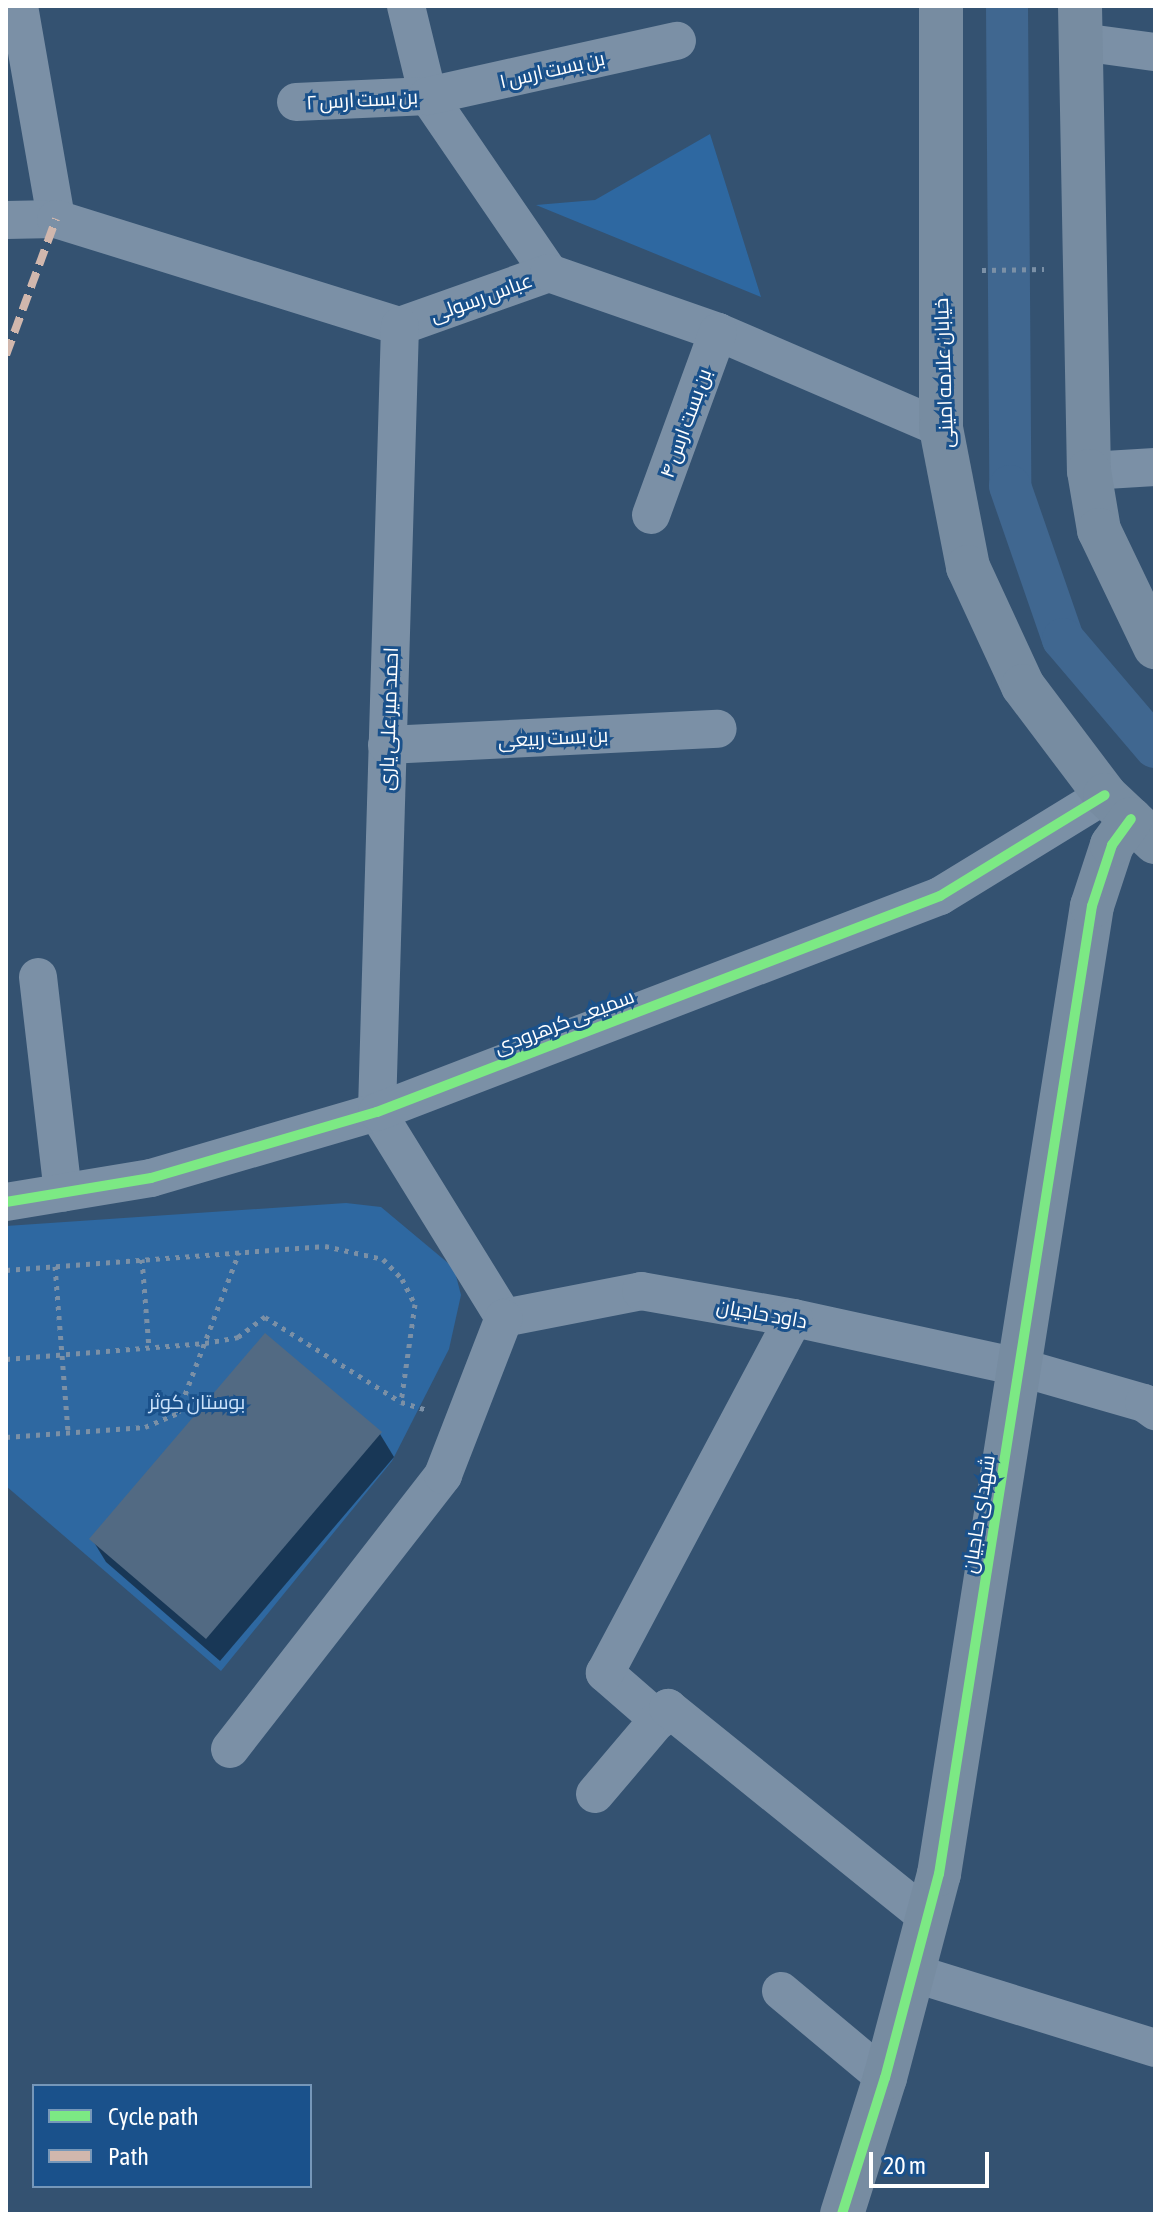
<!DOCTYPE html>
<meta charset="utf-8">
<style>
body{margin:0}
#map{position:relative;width:1161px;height:2220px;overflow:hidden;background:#345271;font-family:"Asap Condensed",Cairo,sans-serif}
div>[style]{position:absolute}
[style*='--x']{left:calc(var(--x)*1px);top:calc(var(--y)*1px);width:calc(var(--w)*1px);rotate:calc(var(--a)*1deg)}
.green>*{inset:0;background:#2e68a1}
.shadow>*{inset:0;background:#0007}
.canal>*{height:42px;margin:-21px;padding:0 21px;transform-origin:21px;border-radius:21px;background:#406790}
.building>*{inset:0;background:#526a83}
.path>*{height:5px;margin-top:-2.5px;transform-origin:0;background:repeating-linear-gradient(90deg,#7b90a6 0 4px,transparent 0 10px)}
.street>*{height:38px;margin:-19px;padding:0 19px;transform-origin:19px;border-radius:19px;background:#7b90a6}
.secondary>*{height:44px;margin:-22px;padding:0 22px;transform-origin:22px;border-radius:22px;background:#778ca1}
.quiet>*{height:8px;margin-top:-4px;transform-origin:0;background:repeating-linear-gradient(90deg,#d1b7ad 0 16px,transparent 0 24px)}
.cycleway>*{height:10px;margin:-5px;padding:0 5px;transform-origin:5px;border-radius:5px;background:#7ce984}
span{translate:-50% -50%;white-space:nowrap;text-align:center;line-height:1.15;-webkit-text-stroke:6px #1a518b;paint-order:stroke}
.street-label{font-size:20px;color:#fff}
.park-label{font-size:20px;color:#cbe2fa}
.frame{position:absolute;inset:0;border:8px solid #fff;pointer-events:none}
.legend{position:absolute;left:32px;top:2084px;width:280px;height:104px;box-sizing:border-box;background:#1a518b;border:2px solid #7697b9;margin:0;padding:10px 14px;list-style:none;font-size:24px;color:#fff}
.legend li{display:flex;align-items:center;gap:16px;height:40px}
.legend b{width:40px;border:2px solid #7697b9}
.scale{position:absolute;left:869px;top:2152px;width:120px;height:36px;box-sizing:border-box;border:4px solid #fff;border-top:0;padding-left:10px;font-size:24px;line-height:28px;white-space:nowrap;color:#fff;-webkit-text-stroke:6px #1a518b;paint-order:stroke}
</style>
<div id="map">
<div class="green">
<i style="clip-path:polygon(710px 134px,761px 297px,536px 205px,595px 200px)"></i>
<i style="clip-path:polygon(346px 1203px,381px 1207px,454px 1268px,461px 1295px,449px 1349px,392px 1461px,221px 1671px,6px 1486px,6px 1226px)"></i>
</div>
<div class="shadow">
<i style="clip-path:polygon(380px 1434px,394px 1457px,220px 1661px,106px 1562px,92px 1539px)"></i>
</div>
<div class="canal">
<i style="--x:1007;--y:6;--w:480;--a:89.6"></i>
<i style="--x:1010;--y:486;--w:162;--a:70.9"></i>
<i style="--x:1063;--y:639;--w:142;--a:49.6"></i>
</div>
<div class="building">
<i style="clip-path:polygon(265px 1333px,382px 1432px,206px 1639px,89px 1539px)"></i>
</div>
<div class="path">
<i style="--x:982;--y:270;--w:62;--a:-0.9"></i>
<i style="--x:142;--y:1259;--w:88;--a:85.5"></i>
<i style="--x:55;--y:1266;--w:168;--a:85.5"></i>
<i style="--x:6;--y:1270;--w:320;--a:-4.3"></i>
<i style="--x:325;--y:1246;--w:59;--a:12.6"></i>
<i style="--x:383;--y:1259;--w:28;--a:46"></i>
<i style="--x:402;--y:1279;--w:28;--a:63"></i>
<i style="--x:415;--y:1304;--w:99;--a:98.1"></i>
<i style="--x:6;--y:1359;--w:200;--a:-4.6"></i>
<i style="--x:205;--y:1343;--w:34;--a:-10"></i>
<i style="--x:238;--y:1337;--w:34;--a:-37"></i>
<i style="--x:265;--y:1317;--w:160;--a:32"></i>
<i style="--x:401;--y:1402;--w:28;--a:17"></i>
<i style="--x:6;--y:1437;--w:139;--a:-4.1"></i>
<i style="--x:145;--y:1427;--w:36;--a:-23"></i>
<i style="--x:178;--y:1413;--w:172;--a:-69.2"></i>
</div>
<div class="street">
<i style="--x:19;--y:6;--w:216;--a:80.1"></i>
<i style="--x:406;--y:6;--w:93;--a:76.3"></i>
<i style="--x:428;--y:96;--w:214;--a:55.6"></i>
<i style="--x:1081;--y:42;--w:75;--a:7.7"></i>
<i style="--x:296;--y:102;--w:132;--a:-2.6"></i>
<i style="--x:428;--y:96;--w:255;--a:-12.5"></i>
<i style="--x:6;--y:220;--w:50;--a:-1.1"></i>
<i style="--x:56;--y:219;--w:360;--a:17.3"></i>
<i style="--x:400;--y:326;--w:158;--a:-19.6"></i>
<i style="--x:549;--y:273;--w:179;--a:19.2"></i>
<i style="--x:718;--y:332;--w:243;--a:23.3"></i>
<i style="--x:400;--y:326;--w:786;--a:91.68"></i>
<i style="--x:377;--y:1112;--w:242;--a:58.3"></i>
<i style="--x:1089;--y:471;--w:66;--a:-3.5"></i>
<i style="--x:651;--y:515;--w:195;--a:-69.9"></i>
<i style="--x:387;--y:745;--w:331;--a:-2.8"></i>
<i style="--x:38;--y:977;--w:217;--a:83.4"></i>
<i style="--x:6;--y:1202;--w:147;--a:-9.4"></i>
<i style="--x:151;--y:1178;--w:235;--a:-16.3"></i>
<i style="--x:377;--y:1112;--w:603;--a:-20.99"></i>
<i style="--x:940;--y:896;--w:193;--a:-31.5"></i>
<i style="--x:504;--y:1318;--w:140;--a:-11.1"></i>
<i style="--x:641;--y:1291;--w:155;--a:10"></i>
<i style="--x:794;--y:1318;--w:230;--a:12.3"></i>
<i style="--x:1019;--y:1367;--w:130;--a:16.1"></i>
<i style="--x:1144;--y:1403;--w:14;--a:36"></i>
<i style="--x:659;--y:1720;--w:72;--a:-139"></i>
<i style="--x:605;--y:1673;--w:402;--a:-62"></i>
<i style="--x:230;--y:1749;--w:347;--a:-52.1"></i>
<i style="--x:443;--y:1475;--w:168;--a:-68.8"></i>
<i style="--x:595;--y:1794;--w:113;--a:-49.7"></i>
<i style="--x:668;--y:1708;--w:334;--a:38.9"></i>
<i style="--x:913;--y:1973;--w:253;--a:17.2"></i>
<i style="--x:781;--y:1991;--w:136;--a:39.9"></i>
</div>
<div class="secondary">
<i style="--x:941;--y:6;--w:422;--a:90"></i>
<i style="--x:941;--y:428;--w:142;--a:79"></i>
<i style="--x:968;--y:567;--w:131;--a:65.2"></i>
<i style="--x:1023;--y:686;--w:136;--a:53"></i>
<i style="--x:1105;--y:795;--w:69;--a:43.2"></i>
<i style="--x:1080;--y:6;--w:465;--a:88.9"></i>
<i style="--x:1089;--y:471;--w:60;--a:80.4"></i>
<i style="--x:1099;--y:530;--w:130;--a:64.4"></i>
<i style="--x:842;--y:2214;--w:143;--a:-72.5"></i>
<i style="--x:885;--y:2078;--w:211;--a:-75.2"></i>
<i style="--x:939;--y:1874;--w:980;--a:-81.02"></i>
<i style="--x:1092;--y:906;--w:64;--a:-71.8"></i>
<i style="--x:1112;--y:845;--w:32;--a:-54"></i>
</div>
<div class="quiet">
<i style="--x:6;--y:355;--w:145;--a:-69.8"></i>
</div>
<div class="cycleway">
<i style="--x:6;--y:1202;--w:147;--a:-9.4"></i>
<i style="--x:151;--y:1178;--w:235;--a:-16.3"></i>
<i style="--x:377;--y:1112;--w:603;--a:-20.99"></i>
<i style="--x:940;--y:896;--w:193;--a:-31.5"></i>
<i style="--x:842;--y:2214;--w:143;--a:-72.5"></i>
<i style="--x:885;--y:2078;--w:211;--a:-75.2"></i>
<i style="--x:939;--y:1874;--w:980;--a:-81.02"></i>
<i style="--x:1092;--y:906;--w:64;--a:-71.8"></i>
<i style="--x:1112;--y:845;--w:32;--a:-54"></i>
</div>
<div class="street-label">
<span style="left:552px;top:69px;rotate:-13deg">بن بست ارس ۱</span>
<span style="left:362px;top:99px;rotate:-3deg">بن بست ارس ۲</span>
<span style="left:481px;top:297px;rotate:-20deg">عباس رسولی</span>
<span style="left:943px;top:373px;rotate:-92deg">خیابان علامه امینی</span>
<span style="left:685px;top:423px;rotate:-70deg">بن بست ارس ۴</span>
<span style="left:388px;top:719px;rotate:-88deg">احمد میر علی یاری</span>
<span style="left:553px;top:737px;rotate:-3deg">بن بست ربیعی</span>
<span style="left:564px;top:1021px;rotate:-21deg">سمیعی کرهرودی</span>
<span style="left:762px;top:1313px;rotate:10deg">داود حاجیان</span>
<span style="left:978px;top:1514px;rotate:-81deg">شهدای حاجیان</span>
</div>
<div class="park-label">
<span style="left:197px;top:1401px">بوستان کوثر</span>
</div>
<div class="frame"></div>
<ul class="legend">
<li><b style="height:10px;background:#7ce984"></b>Cycle path</li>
<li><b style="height:10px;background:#d1b7ad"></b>Path</li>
</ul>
<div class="scale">20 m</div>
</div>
